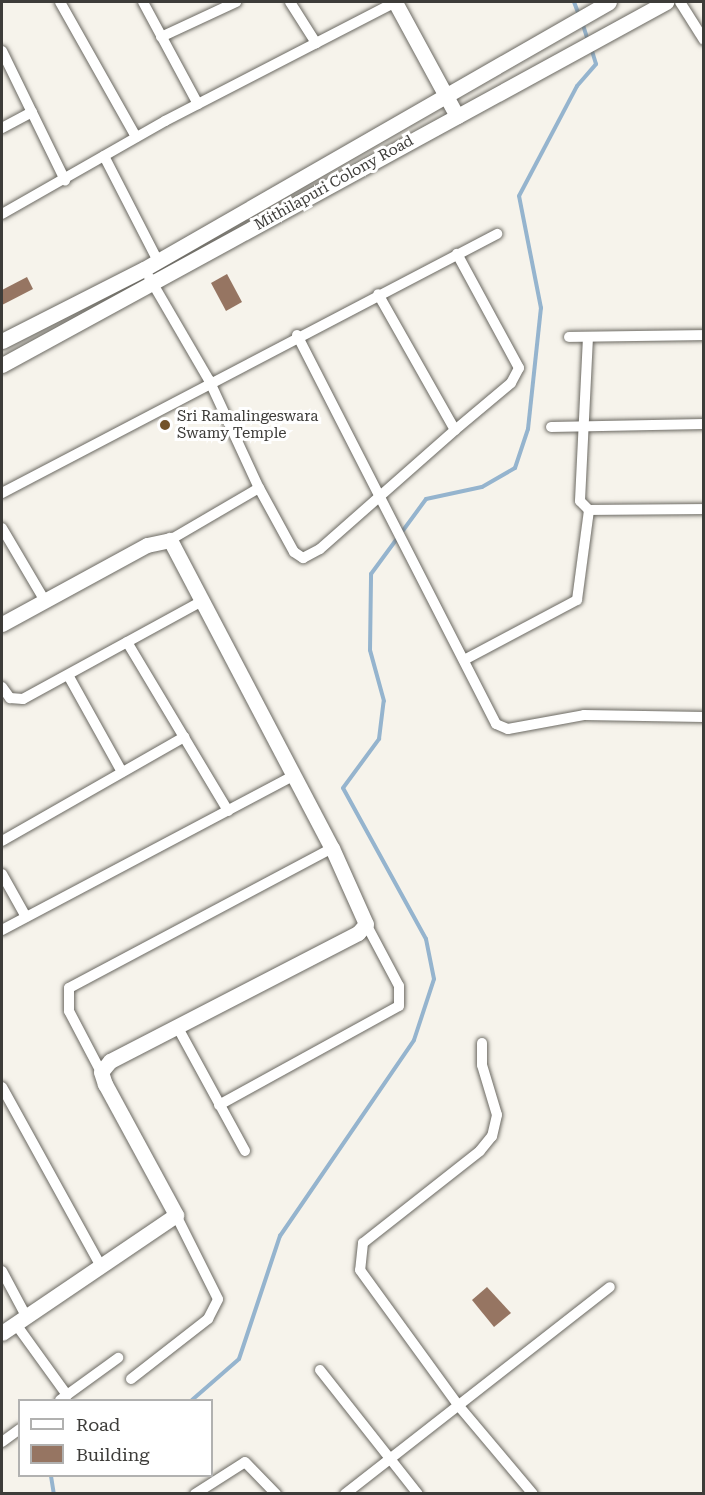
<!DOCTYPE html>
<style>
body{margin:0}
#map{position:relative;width:705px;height:1495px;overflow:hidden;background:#f6f3eb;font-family:"Roboto Serif",serif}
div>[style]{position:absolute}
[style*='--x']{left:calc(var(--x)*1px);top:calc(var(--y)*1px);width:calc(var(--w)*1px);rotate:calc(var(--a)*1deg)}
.stream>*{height:4px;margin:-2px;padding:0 2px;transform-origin:2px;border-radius:2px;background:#95b4ce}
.building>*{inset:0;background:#967562}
.roads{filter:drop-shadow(0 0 2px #6b6962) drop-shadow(0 0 2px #6b6962)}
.street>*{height:10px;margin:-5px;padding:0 5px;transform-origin:5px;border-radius:5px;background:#fff}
.secondary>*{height:15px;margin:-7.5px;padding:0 7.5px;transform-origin:7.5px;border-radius:7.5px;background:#fff}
.dots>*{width:16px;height:16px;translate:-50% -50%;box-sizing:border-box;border:3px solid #fff;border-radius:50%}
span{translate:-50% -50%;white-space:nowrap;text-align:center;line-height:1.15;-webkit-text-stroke:6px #fff;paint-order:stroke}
.street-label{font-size:15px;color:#3d3c39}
.poi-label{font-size:15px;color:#3d3c39}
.left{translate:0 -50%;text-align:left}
.frame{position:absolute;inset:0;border:3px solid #3d3c39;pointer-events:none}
.legend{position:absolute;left:18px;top:1399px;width:195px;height:78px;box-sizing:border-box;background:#fff;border:2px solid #b1b1b0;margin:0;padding:8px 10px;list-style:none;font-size:18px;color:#3d3c39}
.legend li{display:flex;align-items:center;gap:12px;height:30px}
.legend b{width:30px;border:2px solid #b1b1b0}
</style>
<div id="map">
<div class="stream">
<i style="--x:574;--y:2;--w:14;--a:69"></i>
<i style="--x:582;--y:22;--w:20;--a:72"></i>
<i style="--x:192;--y:1400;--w:62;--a:-41.1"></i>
<i style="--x:239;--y:1359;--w:130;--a:-71.6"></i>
<i style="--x:280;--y:1236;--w:237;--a:-55.6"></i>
<i style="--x:414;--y:1040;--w:64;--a:-71.8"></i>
<i style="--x:434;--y:979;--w:41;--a:-101.3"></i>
<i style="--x:426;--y:939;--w:172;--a:-118.8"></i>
<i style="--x:343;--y:788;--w:61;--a:-53.7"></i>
<i style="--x:379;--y:739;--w:38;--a:-83"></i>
<i style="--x:384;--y:701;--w:53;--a:-105.4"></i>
<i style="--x:370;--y:650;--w:76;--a:-89.2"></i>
<i style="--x:371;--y:574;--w:93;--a:-53.7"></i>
<i style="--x:426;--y:499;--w:57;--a:-12.1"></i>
<i style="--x:482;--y:487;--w:38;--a:-30"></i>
<i style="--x:515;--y:468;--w:41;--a:-71.6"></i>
<i style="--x:528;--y:429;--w:122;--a:-83.9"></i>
<i style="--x:541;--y:308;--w:114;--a:-101.1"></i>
<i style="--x:519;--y:196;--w:124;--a:-62.2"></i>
<i style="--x:577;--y:86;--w:29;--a:-49"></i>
<i style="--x:596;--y:64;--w:17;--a:-107"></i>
<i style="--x:51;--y:1476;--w:18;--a:81"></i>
</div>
<div class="building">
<i style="clip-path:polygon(227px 274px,242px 302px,226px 311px,211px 283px)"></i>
<i style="clip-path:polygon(27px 277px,33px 289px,2px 305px,2px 290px)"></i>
<i style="clip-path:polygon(487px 1287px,511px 1313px,494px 1327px,472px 1300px)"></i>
</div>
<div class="roads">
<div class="street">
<i style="--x:60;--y:2;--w:155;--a:60.6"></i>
<i style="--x:143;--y:2;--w:116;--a:61.7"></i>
<i style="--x:290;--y:2;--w:49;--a:57.6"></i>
<i style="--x:680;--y:2;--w:45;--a:57.7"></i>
<i style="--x:161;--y:37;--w:83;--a:-25"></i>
<i style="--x:2;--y:51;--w:144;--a:64"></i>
<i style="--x:2;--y:128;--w:34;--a:-28"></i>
<i style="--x:104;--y:156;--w:118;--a:62.8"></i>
<i style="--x:2;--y:214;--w:188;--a:-29.7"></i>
<i style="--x:165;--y:121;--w:260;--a:-27.3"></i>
<i style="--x:149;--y:277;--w:119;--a:59.8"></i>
<i style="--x:209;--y:380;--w:119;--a:65.2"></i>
<i style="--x:259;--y:488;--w:73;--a:61.3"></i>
<i style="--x:294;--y:552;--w:11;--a:34"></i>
<i style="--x:303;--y:558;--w:19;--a:-28"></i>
<i style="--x:320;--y:549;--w:180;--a:-41.4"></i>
<i style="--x:455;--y:430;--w:156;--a:-119.5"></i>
<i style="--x:297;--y:335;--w:437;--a:62.9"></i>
<i style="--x:496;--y:724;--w:13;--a:23"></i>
<i style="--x:508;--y:729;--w:77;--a:-10.4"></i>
<i style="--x:584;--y:715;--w:120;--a:1"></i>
<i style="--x:569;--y:337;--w:135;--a:-0.8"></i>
<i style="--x:588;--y:337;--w:164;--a:92.8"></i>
<i style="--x:580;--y:501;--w:13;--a:45"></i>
<i style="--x:589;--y:510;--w:115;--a:-0.5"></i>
<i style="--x:551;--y:427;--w:153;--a:-1.1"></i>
<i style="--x:455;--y:430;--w:73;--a:-40"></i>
<i style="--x:511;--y:383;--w:17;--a:-62"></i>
<i style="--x:519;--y:368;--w:130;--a:-118.5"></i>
<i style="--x:2;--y:493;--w:559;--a:-27.62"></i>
<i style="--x:2;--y:528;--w:85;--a:59.5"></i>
<i style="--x:170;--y:540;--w:103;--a:-30.3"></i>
<i style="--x:127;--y:642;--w:197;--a:59.1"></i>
<i style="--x:464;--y:660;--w:128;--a:-28"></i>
<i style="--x:577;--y:600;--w:91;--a:-82.4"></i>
<i style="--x:68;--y:675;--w:111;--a:60.9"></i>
<i style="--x:2;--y:687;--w:14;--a:54"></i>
<i style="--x:10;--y:698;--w:13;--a:4"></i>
<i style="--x:23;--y:699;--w:206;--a:-28.7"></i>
<i style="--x:2;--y:841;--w:210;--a:-29.7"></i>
<i style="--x:2;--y:874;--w:49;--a:60.8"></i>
<i style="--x:2;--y:930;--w:331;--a:-27.9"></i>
<i style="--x:178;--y:1028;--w:140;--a:61.4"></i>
<i style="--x:482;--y:1043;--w:22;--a:90"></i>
<i style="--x:482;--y:1065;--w:52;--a:73.3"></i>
<i style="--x:497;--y:1115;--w:22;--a:103"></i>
<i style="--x:492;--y:1136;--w:19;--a:129"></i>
<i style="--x:480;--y:1151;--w:149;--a:141.8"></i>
<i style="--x:363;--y:1243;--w:27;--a:96"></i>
<i style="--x:360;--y:1270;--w:167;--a:54"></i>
<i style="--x:458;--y:1405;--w:116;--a:49.9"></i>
<i style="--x:101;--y:1072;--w:69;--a:-117.7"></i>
<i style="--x:69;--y:1011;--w:23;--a:-90"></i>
<i style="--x:69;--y:988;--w:298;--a:-28"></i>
<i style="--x:2;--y:1087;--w:205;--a:61.1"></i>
<i style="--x:219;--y:1105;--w:205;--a:-28.8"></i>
<i style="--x:399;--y:1006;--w:20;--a:-90"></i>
<i style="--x:399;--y:986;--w:70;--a:-118"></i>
<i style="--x:2;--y:1271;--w:51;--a:61.9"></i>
<i style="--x:15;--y:1323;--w:89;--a:54.2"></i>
<i style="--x:320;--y:1370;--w:158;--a:51.7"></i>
<i style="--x:131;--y:1379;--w:98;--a:-37.9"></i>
<i style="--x:208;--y:1319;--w:22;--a:-63"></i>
<i style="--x:218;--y:1299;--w:94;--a:-116.6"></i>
<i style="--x:60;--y:1400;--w:72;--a:-35.9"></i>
<i style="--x:2;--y:1442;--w:22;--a:-36"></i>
<i style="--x:195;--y:1494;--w:59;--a:-32.6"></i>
<i style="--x:245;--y:1462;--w:45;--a:45.9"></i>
<i style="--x:345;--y:1494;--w:336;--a:-38"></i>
</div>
<div class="secondary">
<i style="--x:395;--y:2;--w:130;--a:61.5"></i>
<i style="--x:2;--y:341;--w:159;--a:-26.9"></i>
<i style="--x:144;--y:269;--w:536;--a:-29.86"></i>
<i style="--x:2;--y:365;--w:757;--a:-28.66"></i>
<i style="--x:2;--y:624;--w:165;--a:-28.6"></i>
<i style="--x:147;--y:545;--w:24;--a:-12"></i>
<i style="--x:170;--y:540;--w:348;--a:62.3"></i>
<i style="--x:332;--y:848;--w:83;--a:65.9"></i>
<i style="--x:366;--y:924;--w:12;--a:132"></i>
<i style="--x:358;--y:933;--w:279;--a:152.7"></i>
<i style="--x:110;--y:1061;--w:14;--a:129"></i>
<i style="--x:101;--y:1072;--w:13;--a:72"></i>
<i style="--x:105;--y:1084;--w:149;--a:61.5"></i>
<i style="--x:176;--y:1215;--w:210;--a:145.9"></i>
</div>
</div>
<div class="dots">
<i style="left:165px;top:425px;background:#735329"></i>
</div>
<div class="street-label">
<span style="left:334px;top:183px;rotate:-29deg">Mithilapuri Colony Road</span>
</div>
<div class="poi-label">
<span class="left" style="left:177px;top:425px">Sri Ramalingeswara<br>Swamy Temple</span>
</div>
<div class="frame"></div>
<ul class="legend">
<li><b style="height:8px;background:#fff"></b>Road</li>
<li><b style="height:16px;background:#967562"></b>Building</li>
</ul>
</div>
